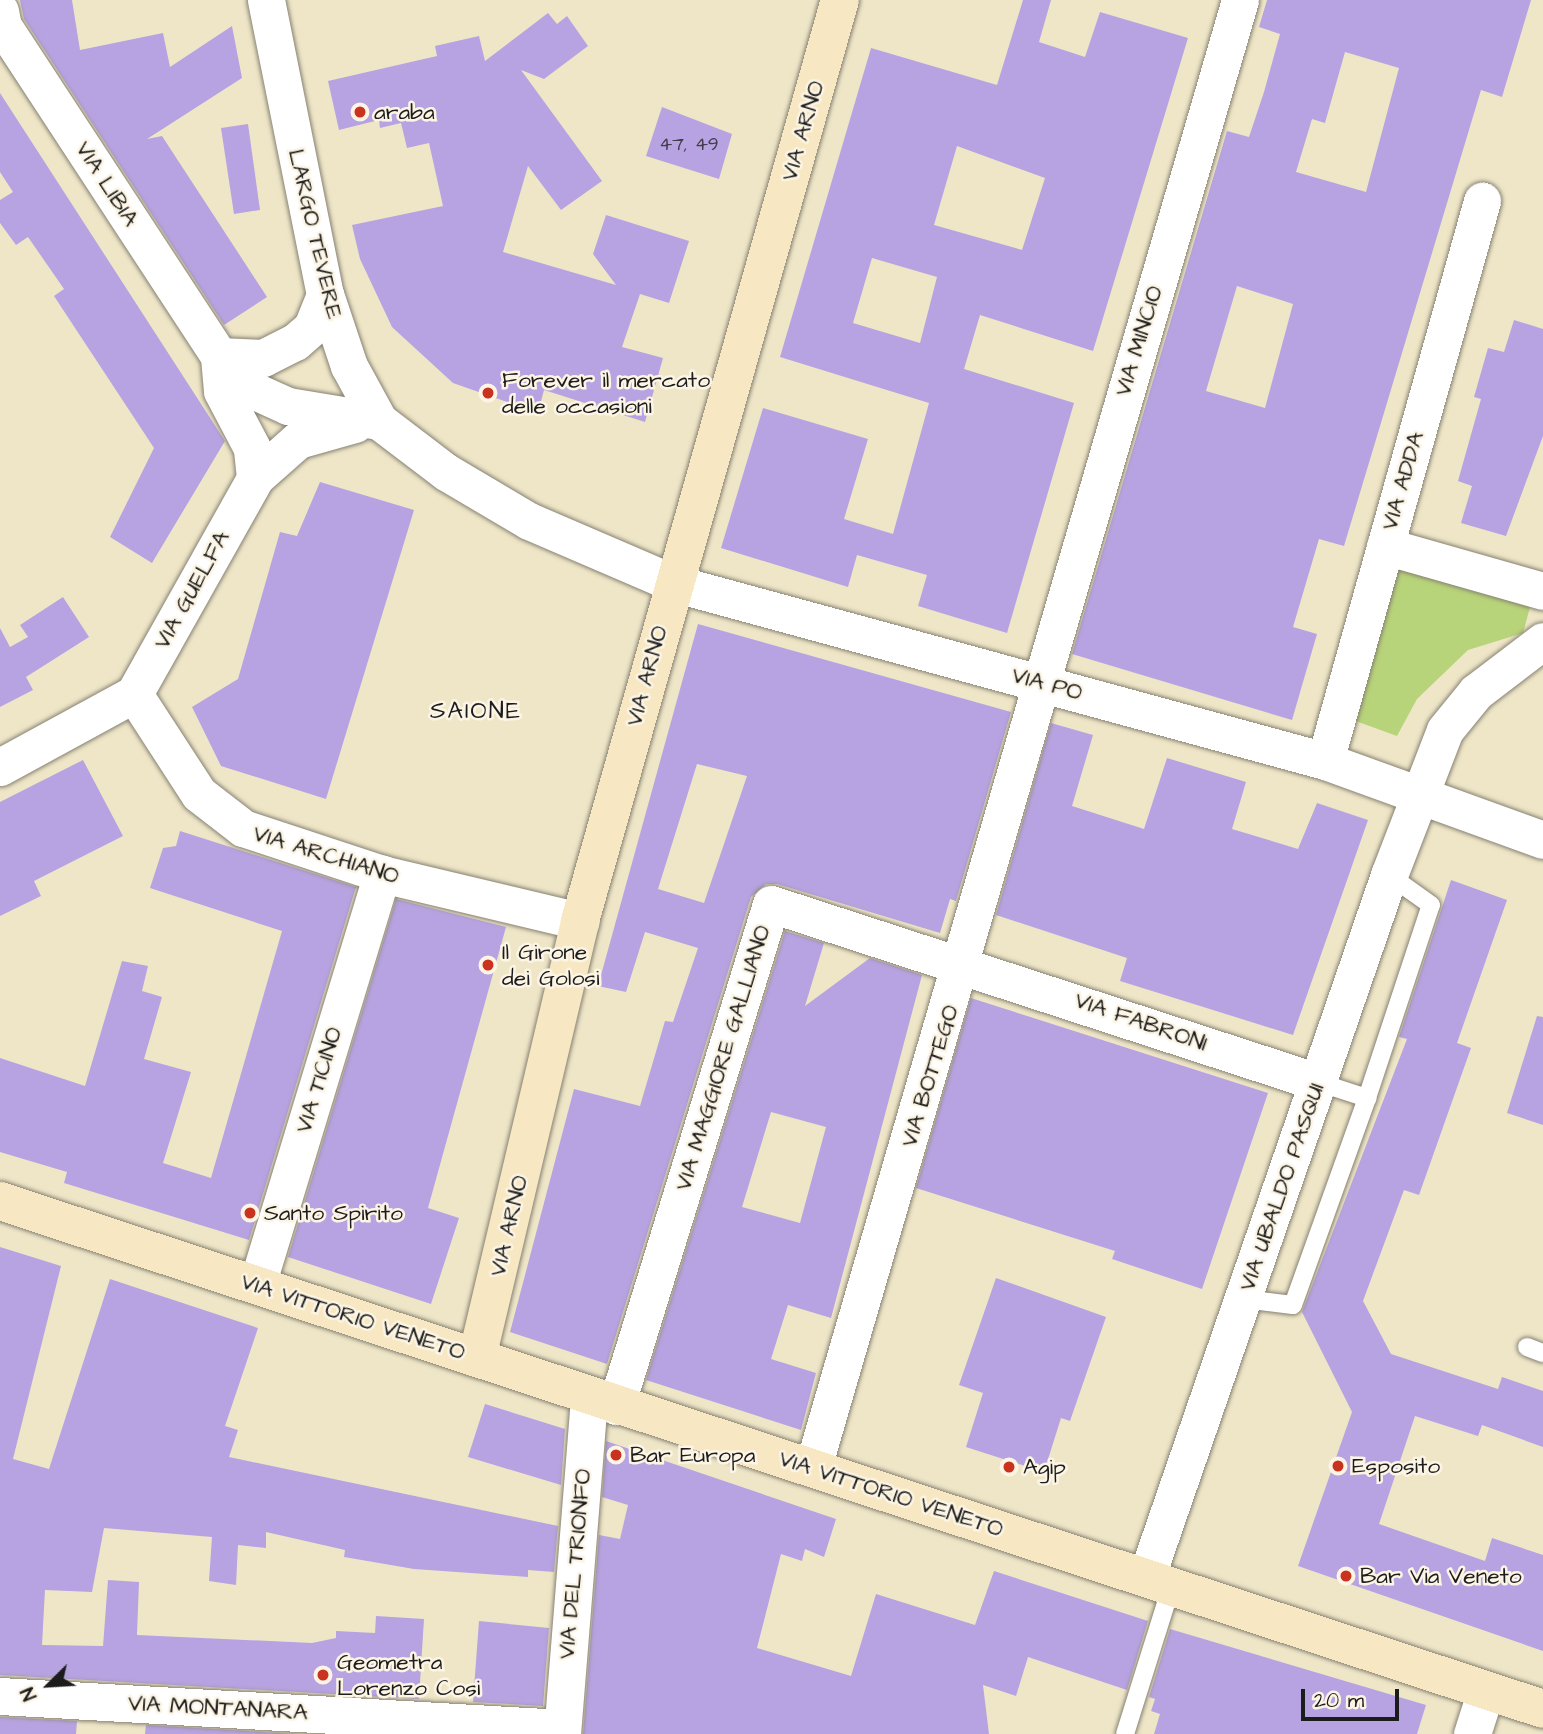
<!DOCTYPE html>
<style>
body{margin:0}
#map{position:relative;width:1543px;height:1734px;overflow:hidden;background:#efe6c8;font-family:"Architects Daughter",sans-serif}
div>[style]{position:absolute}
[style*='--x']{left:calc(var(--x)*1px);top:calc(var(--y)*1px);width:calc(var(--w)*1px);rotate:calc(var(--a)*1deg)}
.green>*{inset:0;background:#b8d47a}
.building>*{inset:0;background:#b7a3e1}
.roads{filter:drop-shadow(0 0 2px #868172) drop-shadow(0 0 2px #868172)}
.lane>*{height:18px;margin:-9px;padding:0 9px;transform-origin:9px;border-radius:9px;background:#fff}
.street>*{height:37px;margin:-18.5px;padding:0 18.5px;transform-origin:18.5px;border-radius:18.5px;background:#fff}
.secondary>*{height:38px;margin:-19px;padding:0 19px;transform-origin:19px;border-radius:19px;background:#f7e8c3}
.dots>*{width:19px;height:19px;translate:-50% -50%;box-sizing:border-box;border:4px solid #fcf5e5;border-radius:50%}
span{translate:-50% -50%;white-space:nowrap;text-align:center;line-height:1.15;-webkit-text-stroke:5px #fcf5e5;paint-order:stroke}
.number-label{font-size:19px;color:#433e4d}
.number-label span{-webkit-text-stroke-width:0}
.poi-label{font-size:23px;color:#1c1c1c}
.left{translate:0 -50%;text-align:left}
.street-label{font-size:23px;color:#1c1c1c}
.neighbourhood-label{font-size:24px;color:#1c1c1c;letter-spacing:2px}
.north{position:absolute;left:14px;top:1650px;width:70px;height:70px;-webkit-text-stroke:5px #fcf5e5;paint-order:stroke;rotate:246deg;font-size:19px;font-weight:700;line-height:28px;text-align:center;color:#1c1c1c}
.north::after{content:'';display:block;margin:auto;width:24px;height:32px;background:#1c1c1c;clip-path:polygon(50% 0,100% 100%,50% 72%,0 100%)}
.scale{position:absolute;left:1301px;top:1689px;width:98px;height:32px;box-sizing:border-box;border:4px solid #1c1c1c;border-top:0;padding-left:9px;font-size:21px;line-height:24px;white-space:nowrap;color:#1c1c1c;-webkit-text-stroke:5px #fcf5e5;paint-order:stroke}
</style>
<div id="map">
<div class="green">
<i style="clip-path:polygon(1401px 564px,1535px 589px,1523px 633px,1468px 650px,1417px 699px,1397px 736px,1350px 719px)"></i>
</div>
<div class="building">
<i style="clip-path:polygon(20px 0,72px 0,80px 50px,163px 33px,170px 67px,232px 26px,242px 78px,147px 139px,162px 136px,267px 297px,224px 325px,24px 19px)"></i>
<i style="clip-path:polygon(evenodd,1023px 0,1051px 0,1039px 42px,1085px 57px,1100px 12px,1188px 38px,1093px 351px,980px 315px,964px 369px,1074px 403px,1007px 633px,918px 606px,927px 575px,857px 555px,848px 587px,721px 548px,763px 408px,868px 439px,844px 519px,893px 534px,929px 403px,780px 357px,871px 48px,997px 85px,1023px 0,957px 146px,1045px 178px,1022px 250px,934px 225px,957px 146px,1023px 0,872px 258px,937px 277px,920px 343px,853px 323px,872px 258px)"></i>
<i style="clip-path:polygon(evenodd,1267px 0,1531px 0,1502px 97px,1481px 90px,1344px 546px,1319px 539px,1293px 627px,1317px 634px,1292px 720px,1072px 654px,1227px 131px,1249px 137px,1264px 92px,1280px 34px,1259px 27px,1267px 0,1345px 52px,1399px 68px,1366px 192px,1296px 172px,1312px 119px,1325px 123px,1345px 52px,1267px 0,1237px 286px,1293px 304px,1265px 408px,1206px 391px,1237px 286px)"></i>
<i style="clip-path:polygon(548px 13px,557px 24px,567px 16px,588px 46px,544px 79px,521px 70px,602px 181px,561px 210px,528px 166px,503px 252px,616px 285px,593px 254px,606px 215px,689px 241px,669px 303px,640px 294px,622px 347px,663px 358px,645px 422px,544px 390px,538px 413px,453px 383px,392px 327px,360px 259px,352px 225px,443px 206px,429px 143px,407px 148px,401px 123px,380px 128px,379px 120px,339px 130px,328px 81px,437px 56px,435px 46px,479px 36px,485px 61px)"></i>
<i style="clip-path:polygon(0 93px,225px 441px,152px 563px,110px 537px,154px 448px,54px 296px,64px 289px,28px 237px,16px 245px,0 223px,0 200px,13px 192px,0 172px)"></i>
<i style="clip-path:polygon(662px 107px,732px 134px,719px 179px,646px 156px)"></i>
<i style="clip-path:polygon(248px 124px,260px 210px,234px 214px,221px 128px)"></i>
<i style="clip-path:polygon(1514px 320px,1543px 329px,1543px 436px,1506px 536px,1461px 523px,1472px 486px,1458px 481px,1481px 399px,1474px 397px,1488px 348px,1504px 352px)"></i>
<i style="clip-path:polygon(320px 482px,414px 510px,326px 799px,221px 766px,192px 707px,238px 679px,280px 532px,297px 536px)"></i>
<i style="clip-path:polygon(63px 597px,89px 637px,26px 677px,33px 690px,0 707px,0 628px,10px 647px,28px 637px,20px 625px)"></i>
<i style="clip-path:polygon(evenodd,698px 624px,1011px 712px,956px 901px,950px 899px,940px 933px,777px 884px,766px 884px,751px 897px,607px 1364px,510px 1332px,574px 1089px,640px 1106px,665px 1021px,673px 1022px,698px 948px,645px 932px,626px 992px,598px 986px,698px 624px,697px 764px,747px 776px,704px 903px,658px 889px,697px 764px)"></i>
<i style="clip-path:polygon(1051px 723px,1093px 735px,1072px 806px,1144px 829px,1167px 758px,1246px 782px,1232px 829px,1298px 849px,1317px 803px,1368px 820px,1293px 1035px,1120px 981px,1127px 958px,996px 915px)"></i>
<i style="clip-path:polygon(83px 760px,123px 836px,34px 881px,41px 896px,0 916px,0 802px)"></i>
<i style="clip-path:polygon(180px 831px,356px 887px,249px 1240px,64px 1183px,67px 1172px,0 1152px,0 1058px,85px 1086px,122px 961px,148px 966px,142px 991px,162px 997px,144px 1059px,191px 1072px,163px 1163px,211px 1178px,282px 931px,150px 888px,163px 848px,176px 846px)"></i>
<i style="clip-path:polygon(1451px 880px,1507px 900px,1457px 1043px,1471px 1048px,1419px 1195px,1404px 1190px,1363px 1301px,1391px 1354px,1498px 1389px,1502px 1377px,1543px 1391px,1543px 1447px,1482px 1425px,1478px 1436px,1415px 1416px,1379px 1524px,1485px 1561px,1492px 1538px,1543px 1555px,1543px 1651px,1298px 1566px,1352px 1412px,1302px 1312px,1407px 1039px,1399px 1037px)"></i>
<i style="clip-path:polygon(396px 899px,506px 927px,428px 1208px,459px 1218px,431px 1304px,288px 1257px)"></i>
<i style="clip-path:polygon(evenodd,785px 931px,824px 943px,805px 1006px,870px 958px,922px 975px,831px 1318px,788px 1305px,771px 1359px,816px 1373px,801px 1430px,646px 1380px,785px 931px,771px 1112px,826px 1127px,800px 1223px,742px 1207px,771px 1112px)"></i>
<i style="clip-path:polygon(971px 998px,1268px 1093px,1202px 1289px,1112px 1259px,1115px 1251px,916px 1188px)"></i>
<i style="clip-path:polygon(1537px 1016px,1543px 1017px,1543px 1125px,1507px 1113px)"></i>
<i style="clip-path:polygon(0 1247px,61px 1266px,13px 1459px,49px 1469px,110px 1279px,258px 1328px,225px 1426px,238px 1430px,229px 1457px,558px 1526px,554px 1572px,528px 1570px,528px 1577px,414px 1569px,344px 1557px,345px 1550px,266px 1532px,266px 1548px,238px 1545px,236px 1585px,209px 1581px,212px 1537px,104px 1528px,92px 1592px,45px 1590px,42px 1645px,103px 1646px,108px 1580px,139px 1582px,137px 1635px,312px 1643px,336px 1638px,336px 1631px,375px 1633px,376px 1616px,424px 1619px,419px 1699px,0 1675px)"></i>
<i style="clip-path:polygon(996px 1278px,1106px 1317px,1070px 1421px,1061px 1418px,1044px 1472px,966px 1447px,983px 1393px,959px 1385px)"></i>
<i style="clip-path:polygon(485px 1404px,565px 1429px,561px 1485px,468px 1457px)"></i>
<i style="clip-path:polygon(606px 1441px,836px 1519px,824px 1557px,805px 1549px,802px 1561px,781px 1554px,757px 1648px,851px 1676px,876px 1594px,975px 1625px,994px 1571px,1148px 1621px,1127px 1690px,1028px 1657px,1016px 1696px,983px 1685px,989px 1734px,583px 1734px,599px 1535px,620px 1539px,628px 1505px,602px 1497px)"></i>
<i style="clip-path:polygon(479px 1621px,549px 1628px,543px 1706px,473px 1702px)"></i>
<i style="clip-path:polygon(1170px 1629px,1426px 1705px,1417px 1734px,1154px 1734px,1160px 1714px,1151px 1711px,1155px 1699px,1149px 1697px)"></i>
<i style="clip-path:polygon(0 1717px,77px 1721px,76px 1734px,0 1734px)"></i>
<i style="clip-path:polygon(146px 1725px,298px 1734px,145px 1734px)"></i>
</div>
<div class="roads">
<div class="lane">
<i style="--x:1318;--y:1082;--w:52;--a:18.1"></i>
<i style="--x:1244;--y:1299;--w:49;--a:7"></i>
<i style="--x:1293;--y:1305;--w:220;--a:-70.3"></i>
<i style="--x:1367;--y:1098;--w:203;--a:-71.7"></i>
<i style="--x:1431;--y:905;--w:52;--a:-144.5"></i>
<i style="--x:1527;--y:1347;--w:17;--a:21"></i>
<i style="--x:1125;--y:1734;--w:154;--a:-72.6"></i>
</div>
<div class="street">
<i style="--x:266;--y:0;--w:300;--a:78.7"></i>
<i style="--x:325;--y:294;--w:76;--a:71.6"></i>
<i style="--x:349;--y:366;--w:63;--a:61.4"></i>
<i style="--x:379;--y:421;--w:84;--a:37.3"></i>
<i style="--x:446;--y:472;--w:96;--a:30.6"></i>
<i style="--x:529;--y:521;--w:157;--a:23.3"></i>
<i style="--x:673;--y:583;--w:676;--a:15.27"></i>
<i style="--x:1325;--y:761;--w:232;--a:19.9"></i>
<i style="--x:0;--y:11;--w:15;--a:79"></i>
<i style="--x:3;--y:26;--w:394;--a:56.8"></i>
<i style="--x:219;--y:356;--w:43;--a:47.8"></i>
<i style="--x:248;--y:388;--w:44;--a:24.2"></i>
<i style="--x:288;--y:406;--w:92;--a:9.4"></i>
<i style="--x:255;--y:478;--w:30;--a:-96"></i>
<i style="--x:252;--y:448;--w:64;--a:-117.8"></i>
<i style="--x:222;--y:391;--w:35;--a:-95"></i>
<i style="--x:219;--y:356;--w:44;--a:2.6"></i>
<i style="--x:263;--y:358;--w:36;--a:-27"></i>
<i style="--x:295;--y:342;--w:23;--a:-41"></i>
<i style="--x:312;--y:327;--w:35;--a:-68"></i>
<i style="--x:1385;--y:546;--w:164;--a:15.9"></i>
<i style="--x:134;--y:694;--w:119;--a:57"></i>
<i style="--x:199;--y:794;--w:56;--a:37.7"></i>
<i style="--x:243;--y:828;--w:146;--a:18.3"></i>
<i style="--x:382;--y:874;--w:204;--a:13.4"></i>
<i style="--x:1325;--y:761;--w:582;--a:-74.34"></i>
<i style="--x:0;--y:767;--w:153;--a:-28.6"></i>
<i style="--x:134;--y:694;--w:248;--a:-60.7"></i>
<i style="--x:255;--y:478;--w:57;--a:-41.5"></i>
<i style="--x:298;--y:440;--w:59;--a:-15.7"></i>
<i style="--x:257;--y:1285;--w:430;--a:-73.1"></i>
<i style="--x:616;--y:1406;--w:525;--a:-72.84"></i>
<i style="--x:771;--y:904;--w:575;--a:18.03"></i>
<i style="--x:813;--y:1467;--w:1528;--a:-73.77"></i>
<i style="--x:1146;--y:1578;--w:744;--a:-70.93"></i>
<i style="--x:1389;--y:875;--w:155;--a:-68.9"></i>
<i style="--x:1445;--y:730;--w:49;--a:-50.8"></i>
<i style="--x:1476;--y:692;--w:84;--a:-37.3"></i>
<i style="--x:0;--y:1696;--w:563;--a:3.26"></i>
<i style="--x:562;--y:1734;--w:340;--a:-85.4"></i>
<i style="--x:1472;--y:1734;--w:46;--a:-72.3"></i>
</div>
<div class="secondary">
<i style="--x:0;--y:1201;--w:1624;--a:18.22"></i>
<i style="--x:477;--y:1358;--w:449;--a:-76.7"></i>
<i style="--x:580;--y:921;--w:957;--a:-74.24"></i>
</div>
</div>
<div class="dots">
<i style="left:360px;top:112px;background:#c8321e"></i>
<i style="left:488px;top:393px;background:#c8321e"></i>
<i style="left:488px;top:965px;background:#c8321e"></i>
<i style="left:250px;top:1213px;background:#c8321e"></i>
<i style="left:616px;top:1455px;background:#c8321e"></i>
<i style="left:1338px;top:1466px;background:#c8321e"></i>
<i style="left:1009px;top:1467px;background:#c8321e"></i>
<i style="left:1346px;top:1576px;background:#c8321e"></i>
<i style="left:323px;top:1675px;background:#c8321e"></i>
</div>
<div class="number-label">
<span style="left:689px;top:145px">47, 49</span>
</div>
<div class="poi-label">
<span class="left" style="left:374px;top:112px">araba</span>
<span class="left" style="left:502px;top:393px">Forever il mercato<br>delle occasioni</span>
<span class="left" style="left:502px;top:965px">Il Girone<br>dei Golosi</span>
<span class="left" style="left:264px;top:1213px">Santo Spirito</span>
<span class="left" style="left:630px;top:1455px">Bar Europa</span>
<span class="left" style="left:1352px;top:1466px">Esposito</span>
<span class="left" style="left:1023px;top:1467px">Agip</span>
<span class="left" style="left:1360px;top:1576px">Bar Via Veneto</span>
<span class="left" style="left:337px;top:1675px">Geometra<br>Lorenzo Cosi</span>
</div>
<div class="street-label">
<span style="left:803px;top:131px;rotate:-74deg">VIA ARNO</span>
<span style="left:107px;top:184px;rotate:57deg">VIA LIBIA</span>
<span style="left:315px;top:234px;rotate:77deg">LARGO TEVERE</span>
<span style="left:1139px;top:341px;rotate:-73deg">VIA MINCIO</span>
<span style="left:1403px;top:481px;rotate:-74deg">VIA ADDA</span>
<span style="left:192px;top:590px;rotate:-61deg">VIA GUELFA</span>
<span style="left:647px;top:676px;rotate:-75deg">VIA ARNO</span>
<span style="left:1047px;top:684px;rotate:15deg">VIA PO</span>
<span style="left:326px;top:855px;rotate:17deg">VIA ARCHIANO</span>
<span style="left:1141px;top:1022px;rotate:19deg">VIA FABRONI</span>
<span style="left:723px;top:1058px;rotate:-73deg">VIA MAGGIORE GALLIANO</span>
<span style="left:930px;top:1076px;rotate:-73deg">VIA BOTTEGO</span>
<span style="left:319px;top:1080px;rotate:-73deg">VIA TICINO</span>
<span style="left:1282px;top:1187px;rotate:-71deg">VIA UBALDO PASQUI</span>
<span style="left:509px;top:1226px;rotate:-77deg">VIA ARNO</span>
<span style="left:353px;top:1317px;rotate:18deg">VIA VITTORIO VENETO</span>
<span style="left:891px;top:1494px;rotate:18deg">VIA VITTORIO VENETO</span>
<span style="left:575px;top:1564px;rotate:-85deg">VIA DEL TRIONFO</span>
<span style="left:218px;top:1708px;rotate:3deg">VIA MONTANARA</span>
</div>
<div class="neighbourhood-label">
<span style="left:476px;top:712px">SAIONE</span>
</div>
<div class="north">N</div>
<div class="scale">20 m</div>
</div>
